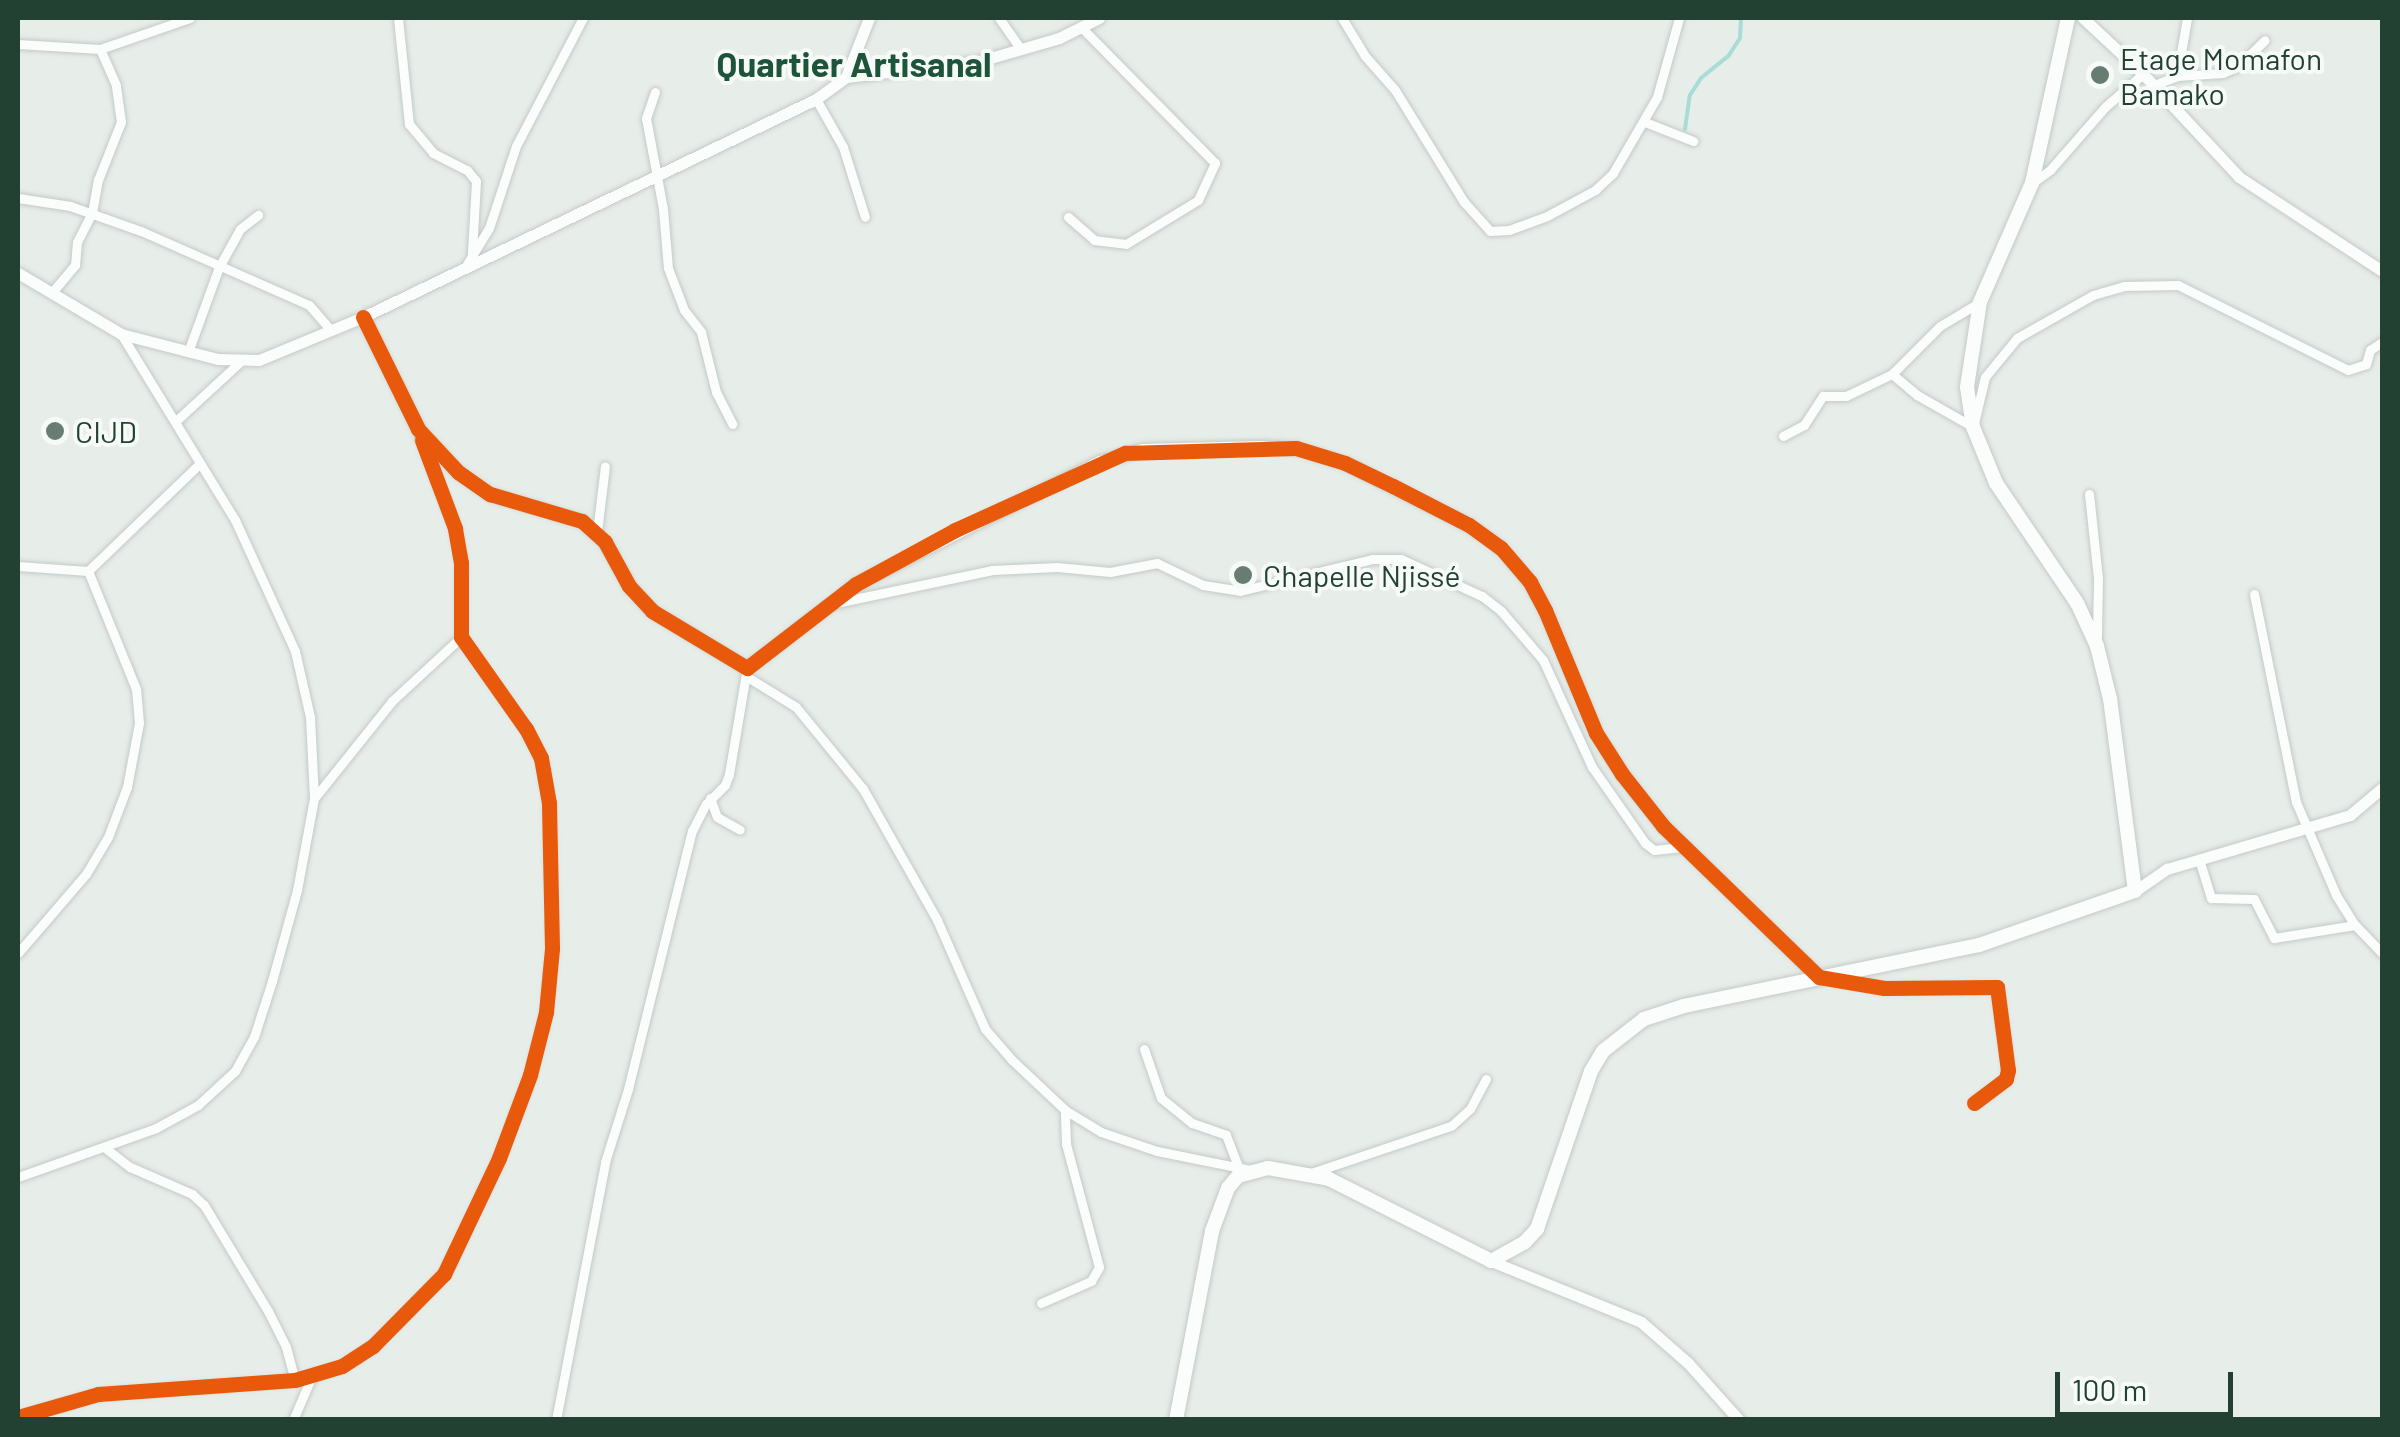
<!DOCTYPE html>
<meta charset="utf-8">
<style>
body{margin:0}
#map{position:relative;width:2400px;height:1437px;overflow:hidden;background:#e7ede9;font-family:Barlow,sans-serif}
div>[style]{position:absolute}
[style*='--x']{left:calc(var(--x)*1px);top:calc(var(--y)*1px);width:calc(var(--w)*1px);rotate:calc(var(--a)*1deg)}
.stream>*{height:4px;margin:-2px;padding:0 2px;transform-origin:2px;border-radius:2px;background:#a8dcd6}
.roads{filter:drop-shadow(0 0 2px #c4cac6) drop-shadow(0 0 2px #c4cac6)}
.minor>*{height:9px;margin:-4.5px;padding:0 4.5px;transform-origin:4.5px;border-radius:4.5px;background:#fbfcfc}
.tertiary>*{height:11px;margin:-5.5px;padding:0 5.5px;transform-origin:5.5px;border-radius:5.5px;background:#fbfcfc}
.secondary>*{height:14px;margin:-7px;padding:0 7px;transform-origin:7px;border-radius:7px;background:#fbfcfc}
.cycleway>*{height:15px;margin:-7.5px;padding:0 7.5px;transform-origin:7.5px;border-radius:7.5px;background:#e8590c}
.dots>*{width:28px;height:28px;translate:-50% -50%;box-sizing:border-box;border:5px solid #f6fbf7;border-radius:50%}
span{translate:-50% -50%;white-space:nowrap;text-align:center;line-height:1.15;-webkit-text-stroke:8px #f6fbf7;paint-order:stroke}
.poi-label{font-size:30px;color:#234132}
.left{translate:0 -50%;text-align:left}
.quarter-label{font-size:35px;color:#1e543a;font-weight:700}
.frame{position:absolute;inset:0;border:20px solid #234132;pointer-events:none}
.scale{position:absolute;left:2055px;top:1372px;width:178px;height:45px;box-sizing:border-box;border:5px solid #234132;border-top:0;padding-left:12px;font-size:30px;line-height:35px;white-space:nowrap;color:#234132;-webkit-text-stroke:8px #f6fbf7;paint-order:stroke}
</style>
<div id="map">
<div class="stream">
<i style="--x:1685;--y:129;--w:34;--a:-82"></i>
<i style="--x:1690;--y:95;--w:20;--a:-57"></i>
<i style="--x:1701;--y:78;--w:36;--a:-39"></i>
<i style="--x:1729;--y:55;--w:20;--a:-57"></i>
<i style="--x:1740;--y:38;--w:20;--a:-87"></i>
</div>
<div class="roads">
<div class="minor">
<i style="--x:398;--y:18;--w:107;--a:84.1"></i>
<i style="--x:409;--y:124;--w:38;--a:50"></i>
<i style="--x:433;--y:153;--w:38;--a:27"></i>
<i style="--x:467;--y:170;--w:14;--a:51"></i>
<i style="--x:476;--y:181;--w:72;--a:93.2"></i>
<i style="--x:999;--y:18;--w:39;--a:55"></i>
<i style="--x:1342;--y:18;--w:44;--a:58.8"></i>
<i style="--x:1365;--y:56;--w:45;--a:48.6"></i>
<i style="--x:1395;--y:90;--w:132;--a:58.4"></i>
<i style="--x:1464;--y:202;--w:39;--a:48"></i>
<i style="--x:1490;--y:231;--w:19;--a:-3"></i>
<i style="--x:1509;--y:230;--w:40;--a:-20.2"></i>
<i style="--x:1547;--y:216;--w:55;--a:-28.4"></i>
<i style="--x:1595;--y:190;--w:25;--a:-43"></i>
<i style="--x:1613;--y:173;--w:88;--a:-59.9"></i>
<i style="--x:1657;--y:97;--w:82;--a:-74.4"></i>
<i style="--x:18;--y:44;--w:82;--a:3.5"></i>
<i style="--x:100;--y:49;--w:95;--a:-19"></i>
<i style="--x:2177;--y:76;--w:46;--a:-3.7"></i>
<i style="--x:2223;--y:73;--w:17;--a:-25"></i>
<i style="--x:2238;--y:66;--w:37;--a:-44"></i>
<i style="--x:2154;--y:85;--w:25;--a:-21"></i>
<i style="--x:2177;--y:76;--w:59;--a:-80.2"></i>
<i style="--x:655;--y:92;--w:28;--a:109"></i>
<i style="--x:646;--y:118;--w:93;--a:79.4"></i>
<i style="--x:663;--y:209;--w:59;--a:85.2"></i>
<i style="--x:668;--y:268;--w:45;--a:69.1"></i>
<i style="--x:684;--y:310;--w:28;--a:52"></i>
<i style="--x:701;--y:332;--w:62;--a:76"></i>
<i style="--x:716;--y:392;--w:36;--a:63"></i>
<i style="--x:816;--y:99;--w:55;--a:60.6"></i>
<i style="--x:843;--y:147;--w:73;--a:72.6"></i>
<i style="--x:1645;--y:122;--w:52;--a:21.6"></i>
<i style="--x:2032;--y:183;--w:22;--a:-36"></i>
<i style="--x:2050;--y:170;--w:84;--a:-48.9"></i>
<i style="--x:2105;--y:107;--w:50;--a:-41"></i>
<i style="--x:18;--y:198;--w:53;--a:8.7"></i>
<i style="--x:70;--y:206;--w:75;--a:19.4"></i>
<i style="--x:141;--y:231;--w:184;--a:23.8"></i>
<i style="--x:309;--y:305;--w:33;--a:49"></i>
<i style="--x:1068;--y:217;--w:35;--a:41"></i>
<i style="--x:1094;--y:240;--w:32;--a:7"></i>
<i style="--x:1126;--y:244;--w:84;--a:-31.4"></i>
<i style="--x:1198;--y:200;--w:41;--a:-65.3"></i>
<i style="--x:1215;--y:163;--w:190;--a:-134.6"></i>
<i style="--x:467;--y:264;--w:42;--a:-58.6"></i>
<i style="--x:489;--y:228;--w:86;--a:-71.8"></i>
<i style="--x:516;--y:146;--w:144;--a:-62.4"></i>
<i style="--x:54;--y:290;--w:33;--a:-50"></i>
<i style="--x:75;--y:265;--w:23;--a:-85"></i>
<i style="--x:77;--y:242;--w:33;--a:-63"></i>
<i style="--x:92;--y:213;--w:34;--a:-80"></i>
<i style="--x:98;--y:180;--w:62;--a:-68.4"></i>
<i style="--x:121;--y:122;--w:37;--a:-98"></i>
<i style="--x:116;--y:85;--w:39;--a:-114"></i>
<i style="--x:188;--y:352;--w:90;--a:-70"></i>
<i style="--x:219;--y:267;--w:43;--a:-61.1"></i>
<i style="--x:240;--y:229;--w:23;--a:-38"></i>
<i style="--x:1892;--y:374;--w:68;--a:-45"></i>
<i style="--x:1940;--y:326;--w:47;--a:-31"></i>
<i style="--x:177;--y:420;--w:87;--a:-42.7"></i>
<i style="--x:1783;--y:436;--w:24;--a:-28"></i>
<i style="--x:1804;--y:425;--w:35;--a:-57"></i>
<i style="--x:1823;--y:396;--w:23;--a:0"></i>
<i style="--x:1846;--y:396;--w:51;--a:-25.6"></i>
<i style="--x:1892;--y:374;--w:33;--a:40"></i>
<i style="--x:1917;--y:395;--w:64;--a:29.7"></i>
<i style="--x:1973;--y:427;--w:51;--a:-76.5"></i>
<i style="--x:1985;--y:377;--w:50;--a:-50.6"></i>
<i style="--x:2017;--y:338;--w:87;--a:-29.5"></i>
<i style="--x:2093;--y:295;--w:32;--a:-16"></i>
<i style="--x:2124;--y:286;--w:54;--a:-1.1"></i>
<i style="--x:2178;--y:285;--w:190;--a:26.6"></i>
<i style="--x:2348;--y:370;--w:19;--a:-18"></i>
<i style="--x:2366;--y:364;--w:15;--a:-74"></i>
<i style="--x:2370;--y:350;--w:14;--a:-34"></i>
<i style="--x:2089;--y:494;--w:84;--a:83.9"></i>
<i style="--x:2098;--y:578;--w:60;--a:91"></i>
<i style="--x:597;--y:532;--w:66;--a:-83.1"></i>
<i style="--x:18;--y:566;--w:70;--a:4.1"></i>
<i style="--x:88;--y:571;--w:154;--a:-43.9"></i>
<i style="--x:2254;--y:594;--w:212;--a:78.6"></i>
<i style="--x:2296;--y:802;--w:101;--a:66.7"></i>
<i style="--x:2336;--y:895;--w:36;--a:58"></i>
<i style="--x:2355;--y:925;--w:39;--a:46"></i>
<i style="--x:831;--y:604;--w:165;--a:-11.9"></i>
<i style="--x:992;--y:570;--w:65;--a:-2.6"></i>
<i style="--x:1057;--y:567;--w:53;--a:5.4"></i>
<i style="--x:1110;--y:572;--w:48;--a:-10.8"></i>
<i style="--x:1157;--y:563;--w:51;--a:25.6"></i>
<i style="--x:1203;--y:585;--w:37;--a:9"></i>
<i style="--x:1240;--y:591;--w:136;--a:-13.6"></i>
<i style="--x:1372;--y:559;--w:29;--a:0"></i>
<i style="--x:1401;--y:559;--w:89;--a:24.6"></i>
<i style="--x:1482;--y:596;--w:24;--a:38"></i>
<i style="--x:1501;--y:611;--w:65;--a:49.4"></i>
<i style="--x:1543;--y:660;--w:118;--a:65.4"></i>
<i style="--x:1592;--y:767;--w:93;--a:55.1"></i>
<i style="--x:1645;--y:843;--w:11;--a:38"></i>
<i style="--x:1654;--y:850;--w:31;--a:-6"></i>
<i style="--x:749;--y:678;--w:55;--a:31.7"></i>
<i style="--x:796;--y:707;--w:106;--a:50.7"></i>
<i style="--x:863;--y:789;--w:150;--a:60.5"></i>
<i style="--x:937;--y:920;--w:119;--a:66.2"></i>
<i style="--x:985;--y:1029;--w:41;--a:48.9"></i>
<i style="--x:1012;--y:1060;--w:73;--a:43.3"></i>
<i style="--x:1065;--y:1110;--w:42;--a:31.4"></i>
<i style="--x:1101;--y:1132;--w:59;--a:18.7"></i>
<i style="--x:1157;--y:1151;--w:95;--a:11.5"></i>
<i style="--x:316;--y:796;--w:122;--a:-51.3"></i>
<i style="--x:392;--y:701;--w:94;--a:-42.8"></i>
<i style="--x:710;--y:798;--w:20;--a:70"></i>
<i style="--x:717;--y:817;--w:26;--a:29"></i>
<i style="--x:2199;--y:859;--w:41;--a:72.9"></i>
<i style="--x:2211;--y:898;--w:43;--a:1.3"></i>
<i style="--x:2254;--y:899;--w:44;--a:62.9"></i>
<i style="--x:2274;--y:938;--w:82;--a:-9.1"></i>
<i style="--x:18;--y:953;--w:104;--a:-49.3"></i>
<i style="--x:86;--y:874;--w:43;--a:-59.3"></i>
<i style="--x:108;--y:837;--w:53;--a:-69.2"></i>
<i style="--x:127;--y:787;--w:65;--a:-79.4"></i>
<i style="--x:139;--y:723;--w:34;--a:-95"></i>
<i style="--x:136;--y:689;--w:127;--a:-112.1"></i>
<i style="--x:1832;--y:979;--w:53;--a:9.8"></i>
<i style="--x:1884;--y:988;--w:113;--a:-0.5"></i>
<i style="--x:1997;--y:987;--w:84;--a:82.5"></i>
<i style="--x:2008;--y:1070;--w:9;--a:103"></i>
<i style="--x:2006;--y:1079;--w:40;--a:143"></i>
<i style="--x:1144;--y:1049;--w:52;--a:70.9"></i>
<i style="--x:1161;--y:1098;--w:40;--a:39"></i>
<i style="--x:1192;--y:1123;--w:36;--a:19"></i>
<i style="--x:1226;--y:1135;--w:33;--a:69"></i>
<i style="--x:104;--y:1147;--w:33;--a:38"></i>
<i style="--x:130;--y:1167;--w:68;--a:23.5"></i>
<i style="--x:192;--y:1194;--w:16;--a:43"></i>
<i style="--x:204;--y:1205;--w:124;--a:58.9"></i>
<i style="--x:268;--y:1311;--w:40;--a:63.4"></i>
<i style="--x:286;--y:1347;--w:34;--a:75"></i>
<i style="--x:1311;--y:1173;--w:148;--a:-18.6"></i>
<i style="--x:1451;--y:1126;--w:25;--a:-42"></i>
<i style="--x:1470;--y:1109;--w:34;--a:-62"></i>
<i style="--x:18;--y:1177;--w:146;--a:-19.5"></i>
<i style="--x:156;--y:1128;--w:48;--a:-28.7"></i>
<i style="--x:198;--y:1105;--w:50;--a:-42.6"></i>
<i style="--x:235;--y:1071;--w:39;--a:-61"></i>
<i style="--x:254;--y:1037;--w:59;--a:-72.2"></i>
<i style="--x:272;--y:981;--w:94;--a:-74.6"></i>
<i style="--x:297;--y:890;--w:94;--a:-79.5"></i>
<i style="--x:314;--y:798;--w:81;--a:-92.8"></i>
<i style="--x:310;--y:717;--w:68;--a:-102.8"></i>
<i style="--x:295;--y:651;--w:144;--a:-114.6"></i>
<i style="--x:235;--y:520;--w:218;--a:-121.5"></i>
<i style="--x:1041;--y:1303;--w:55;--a:-23.7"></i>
<i style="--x:1091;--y:1281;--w:16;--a:-60"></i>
<i style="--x:1099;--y:1267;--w:127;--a:-105"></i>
<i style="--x:1066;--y:1144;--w:34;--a:-92"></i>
<i style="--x:18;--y:1417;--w:83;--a:-16"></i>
<i style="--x:98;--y:1394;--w:197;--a:-4.1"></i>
<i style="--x:295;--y:1380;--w:49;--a:-16.6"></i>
<i style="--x:342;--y:1366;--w:37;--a:-33"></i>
<i style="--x:373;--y:1346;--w:101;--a:-45.4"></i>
<i style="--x:444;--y:1274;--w:128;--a:-64.6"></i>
<i style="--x:499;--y:1158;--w:89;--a:-69.5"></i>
<i style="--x:530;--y:1075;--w:65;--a:-75.7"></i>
<i style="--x:546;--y:1012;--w:64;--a:-84.6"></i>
<i style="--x:552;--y:948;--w:145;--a:-91.2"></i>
<i style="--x:549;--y:803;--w:46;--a:-100.1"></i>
<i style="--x:541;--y:758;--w:33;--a:-117"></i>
<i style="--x:526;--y:729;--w:113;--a:-125.2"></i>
<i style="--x:461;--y:637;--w:74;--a:-90"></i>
<i style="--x:461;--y:563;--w:36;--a:-100"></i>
<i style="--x:455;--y:528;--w:102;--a:-110.8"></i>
<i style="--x:293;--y:1420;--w:46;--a:-66.8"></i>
<i style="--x:556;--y:1420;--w:263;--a:-79.2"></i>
<i style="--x:605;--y:1162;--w:77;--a:-72.5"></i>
<i style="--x:628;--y:1089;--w:266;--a:-76.1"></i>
<i style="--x:692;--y:831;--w:30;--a:-63"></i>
<i style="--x:706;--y:804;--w:27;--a:-45"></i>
<i style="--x:725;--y:785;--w:12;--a:-70"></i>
<i style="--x:729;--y:774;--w:108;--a:-80.4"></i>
</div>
<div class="tertiary">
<i style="--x:2083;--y:18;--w:82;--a:43"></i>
<i style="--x:2143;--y:74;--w:141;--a:47"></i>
<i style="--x:2239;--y:177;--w:171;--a:33.3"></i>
<i style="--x:846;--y:77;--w:135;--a:-6.8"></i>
<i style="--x:980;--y:61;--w:82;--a:-16.2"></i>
<i style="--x:1059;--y:38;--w:45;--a:-26.6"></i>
<i style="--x:18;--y:273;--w:120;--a:30.6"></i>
<i style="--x:121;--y:334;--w:100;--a:14.5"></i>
<i style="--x:218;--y:359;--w:41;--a:1.4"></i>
<i style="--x:259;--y:360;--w:113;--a:-22.5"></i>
<i style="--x:363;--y:317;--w:503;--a:-25.7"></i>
<i style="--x:816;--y:99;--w:37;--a:-36"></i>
<i style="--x:846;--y:77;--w:63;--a:-68.7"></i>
<i style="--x:363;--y:317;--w:125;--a:63.8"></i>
<i style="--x:418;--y:429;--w:59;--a:47.1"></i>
<i style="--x:458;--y:472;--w:39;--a:35"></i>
<i style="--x:490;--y:494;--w:96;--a:16.4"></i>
<i style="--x:582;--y:521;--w:31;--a:42"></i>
<i style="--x:605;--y:542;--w:50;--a:61.4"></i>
<i style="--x:629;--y:586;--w:34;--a:47"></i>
<i style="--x:652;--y:611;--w:111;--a:31"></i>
<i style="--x:747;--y:668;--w:138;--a:-37.6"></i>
<i style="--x:856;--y:584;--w:273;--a:-26.8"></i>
<i style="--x:1100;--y:461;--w:45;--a:-15.6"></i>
<i style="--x:1143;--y:449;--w:117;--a:-1.5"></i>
<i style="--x:1260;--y:446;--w:36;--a:3"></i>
<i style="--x:1296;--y:448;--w:51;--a:17"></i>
<i style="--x:1345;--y:463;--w:139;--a:26.6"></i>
<i style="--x:1469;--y:525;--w:39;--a:36"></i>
<i style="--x:1501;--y:548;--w:45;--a:49.5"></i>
<i style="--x:1530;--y:582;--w:32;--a:62"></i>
<i style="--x:1545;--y:610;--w:133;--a:67.5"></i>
<i style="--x:1596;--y:733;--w:49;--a:57.6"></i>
<i style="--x:1622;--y:774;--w:66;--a:51.7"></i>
<i style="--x:1663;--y:826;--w:217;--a:44.1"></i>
<i style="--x:2135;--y:891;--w:39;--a:-35"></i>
<i style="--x:2167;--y:869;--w:191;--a:-16.4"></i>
<i style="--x:2350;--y:815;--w:42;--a:-40.2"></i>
<i style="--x:1491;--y:1261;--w:162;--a:22.1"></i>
<i style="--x:1641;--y:1322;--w:62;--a:41.1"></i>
<i style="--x:1688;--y:1363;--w:76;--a:48.2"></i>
</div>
<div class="secondary">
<i style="--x:1176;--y:1420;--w:192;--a:-79.2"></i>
<i style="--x:1212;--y:1231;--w:46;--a:-69.6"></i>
<i style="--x:1228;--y:1188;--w:16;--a:-50"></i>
<i style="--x:1238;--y:1176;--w:31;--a:-15"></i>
<i style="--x:1268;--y:1168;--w:62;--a:10.2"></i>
<i style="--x:1329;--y:1179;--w:182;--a:26.8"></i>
<i style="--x:1491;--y:1261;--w:39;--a:-29"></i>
<i style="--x:1525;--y:1242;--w:18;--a:-47"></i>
<i style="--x:1537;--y:1229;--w:167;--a:-71.1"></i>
<i style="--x:1591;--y:1071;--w:23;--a:-59"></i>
<i style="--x:1603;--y:1051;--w:52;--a:-38"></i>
<i style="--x:1644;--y:1019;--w:42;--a:-18"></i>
<i style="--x:1684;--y:1006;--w:301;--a:-11.7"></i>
<i style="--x:1979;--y:945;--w:165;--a:-19.1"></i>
<i style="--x:2135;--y:891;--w:194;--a:-97.4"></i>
<i style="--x:2110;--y:699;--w:55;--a:-103.8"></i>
<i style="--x:2097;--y:646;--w:47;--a:-114.9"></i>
<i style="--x:2077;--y:603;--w:145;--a:-124"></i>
<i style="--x:1996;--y:483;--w:61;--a:-112.3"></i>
<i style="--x:1973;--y:427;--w:40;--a:-98.5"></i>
<i style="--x:1967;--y:387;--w:86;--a:-81.3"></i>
<i style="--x:1980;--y:302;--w:130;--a:-66.4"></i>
<i style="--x:2032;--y:183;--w:169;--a:-77.7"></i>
</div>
</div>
<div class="cycleway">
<i style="--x:363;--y:317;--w:125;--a:63.8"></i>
<i style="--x:418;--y:429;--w:59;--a:47.1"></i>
<i style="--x:458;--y:472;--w:39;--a:35"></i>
<i style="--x:490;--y:494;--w:96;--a:16.4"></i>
<i style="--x:582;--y:521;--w:31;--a:42"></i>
<i style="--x:605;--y:542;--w:50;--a:61.4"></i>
<i style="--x:629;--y:586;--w:34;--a:47"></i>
<i style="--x:652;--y:611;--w:111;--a:31"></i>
<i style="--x:747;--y:668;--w:138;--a:-37.6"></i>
<i style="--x:856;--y:584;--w:113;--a:-28.6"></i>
<i style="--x:955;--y:530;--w:187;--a:-24.4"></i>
<i style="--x:1125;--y:453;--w:171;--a:-1.7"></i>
<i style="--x:1296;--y:448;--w:51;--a:17"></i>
<i style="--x:1345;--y:463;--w:53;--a:25.6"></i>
<i style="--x:1393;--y:486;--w:85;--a:27.2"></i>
<i style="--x:1469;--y:525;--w:39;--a:36"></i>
<i style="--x:1501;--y:548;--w:45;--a:49.5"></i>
<i style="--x:1530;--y:582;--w:32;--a:62"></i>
<i style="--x:1545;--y:610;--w:133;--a:67.5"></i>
<i style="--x:1596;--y:733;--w:49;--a:57.6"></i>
<i style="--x:1622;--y:774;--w:66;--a:51.7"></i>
<i style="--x:1663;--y:826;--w:217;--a:44.1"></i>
<i style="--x:1819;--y:977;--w:66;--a:9.6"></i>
<i style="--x:1884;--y:988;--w:113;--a:-0.5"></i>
<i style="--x:1997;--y:987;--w:84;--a:82.5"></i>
<i style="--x:2008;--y:1070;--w:9;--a:103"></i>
<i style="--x:2006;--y:1079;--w:40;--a:143"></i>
<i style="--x:18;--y:1417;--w:83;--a:-16"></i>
<i style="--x:98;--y:1394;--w:197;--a:-4.1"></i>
<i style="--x:295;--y:1380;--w:49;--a:-16.6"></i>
<i style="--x:342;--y:1366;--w:37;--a:-33"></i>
<i style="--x:373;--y:1346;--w:101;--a:-45.4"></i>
<i style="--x:444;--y:1274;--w:128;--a:-64.6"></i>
<i style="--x:499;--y:1158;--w:89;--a:-69.5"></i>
<i style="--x:530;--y:1075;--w:65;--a:-75.7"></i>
<i style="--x:546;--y:1012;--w:64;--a:-84.6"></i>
<i style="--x:552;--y:948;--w:145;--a:-91.2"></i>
<i style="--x:549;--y:803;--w:46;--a:-100.1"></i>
<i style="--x:541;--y:758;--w:33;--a:-117"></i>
<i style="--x:526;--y:729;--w:113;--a:-125.2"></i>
<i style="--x:461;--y:637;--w:74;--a:-90"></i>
<i style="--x:461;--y:563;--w:36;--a:-100"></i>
<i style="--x:455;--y:528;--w:94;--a:-110.6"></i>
</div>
<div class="dots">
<i style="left:2100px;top:75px;background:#687d72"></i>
<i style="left:55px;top:431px;background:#687d72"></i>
<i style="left:1243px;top:575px;background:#687d72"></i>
</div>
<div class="poi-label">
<span class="left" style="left:2120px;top:75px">Etage Momafon<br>Bamako</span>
<span class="left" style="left:75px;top:431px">CIJD</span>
<span class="left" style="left:1263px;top:575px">Chapelle Njissé</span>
</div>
<div class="quarter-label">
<span style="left:854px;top:63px">Quartier Artisanal</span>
</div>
<div class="frame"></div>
<div class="scale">100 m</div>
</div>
